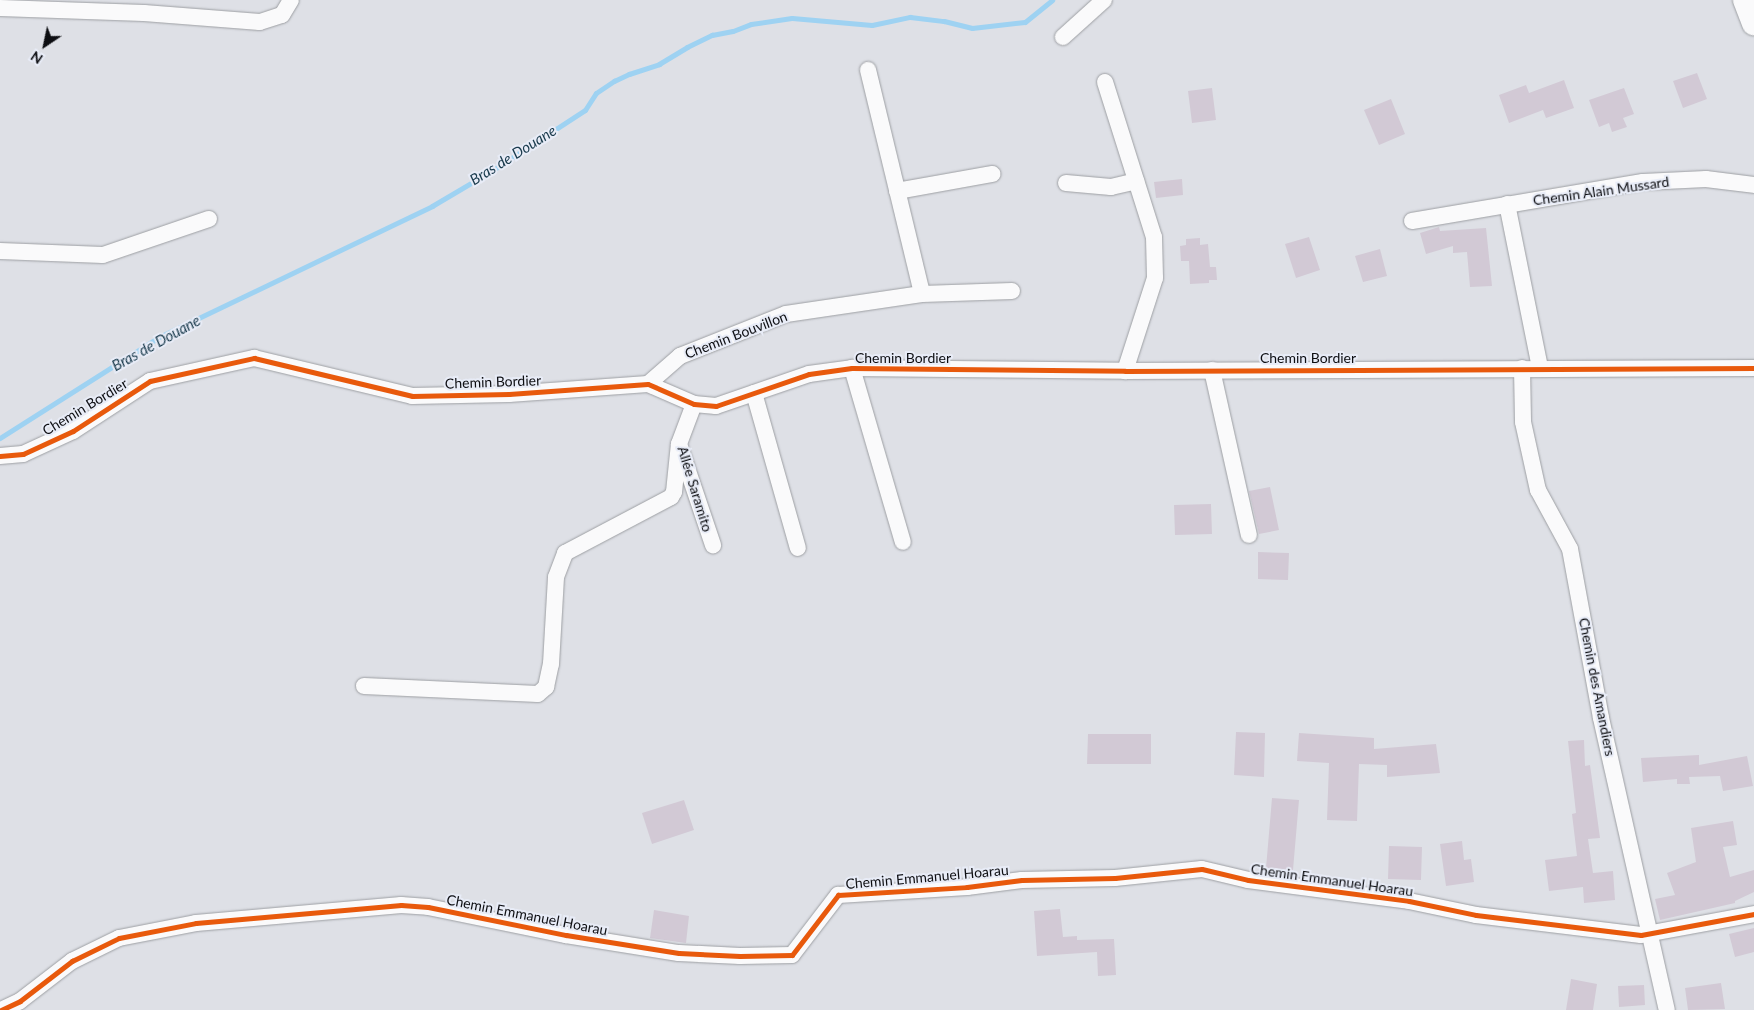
<!DOCTYPE html>
<meta charset="utf-8">
<style>
body{margin:0}
#map{position:relative;width:1754px;height:1010px;overflow:hidden;background:#dee0e6;font-family:Lato,sans-serif}
div>[style]{position:absolute}
[style*='--x']{left:calc(var(--x)*1px);top:calc(var(--y)*1px);width:calc(var(--w)*1px);rotate:calc(var(--a)*1deg)}
.stream>*{height:5px;margin:-2.5px;padding:0 2.5px;transform-origin:2.5px;border-radius:2.5px;background:#9ed2f2}
.building>*{inset:0;background:#d2c9d5}
.roads{filter:drop-shadow(0 0 1px #9d9fa3) drop-shadow(0 0 1px #9d9fa3)}
.street>*{height:16px;margin:-8px;padding:0 8px;transform-origin:8px;border-radius:8px;background:#fafafb}
.secondary>*{height:24px;margin:-12px;padding:0 12px;transform-origin:12px;border-radius:12px;background:#fafafb}
.cycleway>*{height:5px;margin:-2.5px;padding:0 2.5px;transform-origin:2.5px;border-radius:2.5px;background:#e8590c}
span{translate:-50% -50%;white-space:nowrap;text-align:center;line-height:1.15;-webkit-text-stroke:4px #e8ecf7;paint-order:stroke}
.street-label{font-size:14px;color:#0d0e12}
.water-label{font-size:15px;color:#193a4c;font-style:italic}
.north{position:absolute;left:20px;top:20px;width:50px;height:50px;-webkit-text-stroke:4px #e8ecf7;paint-order:stroke;rotate:214deg;font-size:14px;font-weight:700;line-height:20px;text-align:center;color:#0d0e12}
.north::after{content:'';display:block;margin:auto;width:18px;height:22px;background:#0d0e12;clip-path:polygon(50% 0,100% 100%,50% 72%,0 100%)}
</style>
<div id="map">
<div class="stream">
<i style="--x:0;--y:438;--w:191;--a:-32.4"></i>
<i style="--x:161;--y:336;--w:301;--a:-25.6"></i>
<i style="--x:432;--y:206;--w:71;--a:-30.5"></i>
<i style="--x:493;--y:170;--w:110;--a:-33.1"></i>
<i style="--x:585;--y:110;--w:20;--a:-57"></i>
<i style="--x:596;--y:93;--w:22;--a:-34"></i>
<i style="--x:614;--y:81;--w:17;--a:-25"></i>
<i style="--x:629;--y:74;--w:32;--a:-18"></i>
<i style="--x:659;--y:64;--w:33;--a:-31"></i>
<i style="--x:687;--y:47;--w:28;--a:-26"></i>
<i style="--x:712;--y:35;--w:21;--a:-11"></i>
<i style="--x:733;--y:31;--w:19;--a:-21"></i>
<i style="--x:751;--y:24;--w:41;--a:-8.3"></i>
<i style="--x:792;--y:18;--w:80;--a:5"></i>
<i style="--x:872;--y:25;--w:39;--a:-12"></i>
<i style="--x:910;--y:17;--w:34;--a:7"></i>
<i style="--x:944;--y:21;--w:29;--a:14"></i>
<i style="--x:972;--y:28;--w:53;--a:-6.5"></i>
<i style="--x:1025;--y:22;--w:35;--a:-39"></i>
</div>
<div class="building">
<i style="clip-path:polygon(1697px 73px,1707px 99px,1683px 108px,1673px 81px)"></i>
<i style="clip-path:polygon(1564px 80px,1574px 108px,1546px 118px,1543px 110px,1509px 123px,1499px 95px,1526px 85px,1529px 93px)"></i>
<i style="clip-path:polygon(1212px 88px,1216px 120px,1192px 123px,1188px 91px)"></i>
<i style="clip-path:polygon(1624px 88px,1634px 114px,1623px 118px,1627px 127px,1612px 132px,1609px 123px,1599px 127px,1589px 100px)"></i>
<i style="clip-path:polygon(1391px 99px,1405px 134px,1379px 145px,1364px 110px)"></i>
<i style="clip-path:polygon(1182px 179px,1183px 195px,1156px 198px,1154px 182px)"></i>
<i style="clip-path:polygon(1439px 227px,1440px 231px,1486px 228px,1492px 286px,1470px 287px,1467px 252px,1453px 253px,1453px 246px,1426px 254px,1420px 233px)"></i>
<i style="clip-path:polygon(1309px 237px,1320px 270px,1296px 278px,1285px 244px)"></i>
<i style="clip-path:polygon(1200px 238px,1200px 245px,1208px 244px,1210px 267px,1216px 267px,1217px 280px,1209px 280px,1209px 283px,1190px 284px,1189px 261px,1181px 261px,1180px 246px,1186px 245px,1186px 239px)"></i>
<i style="clip-path:polygon(1380px 249px,1387px 276px,1363px 282px,1355px 256px)"></i>
<i style="clip-path:polygon(1270px 487px,1279px 530px,1259px 534px,1249px 491px)"></i>
<i style="clip-path:polygon(1211px 504px,1212px 534px,1175px 535px,1174px 505px)"></i>
<i style="clip-path:polygon(1258px 552px,1289px 553px,1288px 580px,1258px 579px)"></i>
<i style="clip-path:polygon(1236px 732px,1265px 733px,1264px 777px,1234px 775px)"></i>
<i style="clip-path:polygon(1299px 733px,1374px 738px,1374px 749px,1436px 744px,1440px 773px,1387px 777px,1387px 765px,1359px 764px,1357px 821px,1327px 820px,1329px 763px,1297px 761px)"></i>
<i style="clip-path:polygon(1088px 734px,1151px 734px,1151px 764px,1087px 764px)"></i>
<i style="clip-path:polygon(1584px 740px,1585px 766px,1590px 765px,1600px 838px,1588px 839px,1593px 873px,1613px 871px,1615px 900px,1584px 903px,1583px 887px,1549px 891px,1545px 860px,1577px 856px,1572px 814px,1576px 813px,1568px 741px)"></i>
<i style="clip-path:polygon(1699px 755px,1699px 765px,1747px 756px,1753px 786px,1723px 791px,1720px 776px,1689px 777px,1690px 784px,1677px 784px,1677px 779px,1643px 782px,1641px 758px)"></i>
<i style="clip-path:polygon(1272px 798px,1299px 800px,1293px 870px,1266px 868px)"></i>
<i style="clip-path:polygon(684px 800px,694px 830px,652px 844px,642px 813px)"></i>
<i style="clip-path:polygon(1733px 821px,1737px 845px,1723px 847px,1730px 877px,1754px 870px,1754px 892px,1735px 901px,1735px 903px,1660px 920px,1655px 899px,1675px 895px,1667px 873px,1696px 862px,1691px 828px)"></i>
<i style="clip-path:polygon(1462px 841px,1464px 860px,1471px 859px,1474px 882px,1446px 886px,1440px 844px)"></i>
<i style="clip-path:polygon(1389px 846px,1422px 847px,1421px 880px,1388px 879px)"></i>
<i style="clip-path:polygon(1060px 909px,1063px 937px,1077px 936px,1077px 940px,1114px 939px,1116px 975px,1098px 976px,1097px 952px,1037px 956px,1034px 911px)"></i>
<i style="clip-path:polygon(654px 910px,689px 916px,686px 943px,650px 938px)"></i>
<i style="clip-path:polygon(1754px 928px,1754px 952px,1735px 957px,1729px 934px)"></i>
<i style="clip-path:polygon(1571px 979px,1597px 984px,1593px 1010px,1566px 1010px)"></i>
<i style="clip-path:polygon(1721px 983px,1725px 1009px,1688px 1010px,1685px 988px)"></i>
<i style="clip-path:polygon(1644px 985px,1645px 1005px,1619px 1007px,1618px 986px)"></i>
</div>
<div class="roads">
<div class="street">
<i style="--x:0;--y:8;--w:144;--a:2"></i>
<i style="--x:144;--y:13;--w:116;--a:4.4"></i>
<i style="--x:260;--y:22;--w:23;--a:-18"></i>
<i style="--x:282;--y:15;--w:17;--a:-59"></i>
<i style="--x:1063;--y:37;--w:55;--a:-42.1"></i>
<i style="--x:868;--y:70;--w:230;--a:76.4"></i>
<i style="--x:1105;--y:82;--w:163;--a:72.5"></i>
<i style="--x:1154;--y:237;--w:41;--a:88.6"></i>
<i style="--x:1155;--y:278;--w:98;--a:107.9"></i>
<i style="--x:1066;--y:183;--w:45;--a:5.1"></i>
<i style="--x:1111;--y:187;--w:26;--a:-13"></i>
<i style="--x:897;--y:191;--w:97;--a:-10.1"></i>
<i style="--x:1507;--y:204;--w:167;--a:78.6"></i>
<i style="--x:1412;--y:221;--w:234;--a:-9.6"></i>
<i style="--x:1643;--y:182;--w:63;--a:-2.7"></i>
<i style="--x:1706;--y:179;--w:48;--a:7.1"></i>
<i style="--x:0;--y:251;--w:103;--a:2.2"></i>
<i style="--x:103;--y:255;--w:112;--a:-18.8"></i>
<i style="--x:852;--y:368;--w:181;--a:73.7"></i>
<i style="--x:1522;--y:368;--w:54;--a:88.9"></i>
<i style="--x:1523;--y:422;--w:70;--a:77.6"></i>
<i style="--x:1538;--y:490;--w:67;--a:61.5"></i>
<i style="--x:1570;--y:549;--w:172;--a:79.6"></i>
<i style="--x:1601;--y:718;--w:299;--a:77.3"></i>
<i style="--x:1212;--y:370;--w:169;--a:77.4"></i>
<i style="--x:648;--y:384;--w:43;--a:-41.2"></i>
<i style="--x:680;--y:356;--w:114;--a:-21.6"></i>
<i style="--x:786;--y:314;--w:137;--a:-8.4"></i>
<i style="--x:922;--y:294;--w:90;--a:-1.9"></i>
<i style="--x:754;--y:393;--w:161;--a:74.2"></i>
<i style="--x:694;--y:404;--w:43;--a:110.6"></i>
<i style="--x:679;--y:444;--w:107;--a:71.4"></i>
<i style="--x:0;--y:456;--w:23;--a:-5"></i>
<i style="--x:23;--y:454;--w:55;--a:-24.7"></i>
<i style="--x:73;--y:431;--w:92;--a:-33"></i>
<i style="--x:150;--y:381;--w:107;--a:-12.5"></i>
<i style="--x:254;--y:358;--w:163;--a:13.5"></i>
<i style="--x:412;--y:396;--w:97;--a:-1.2"></i>
<i style="--x:509;--y:394;--w:139;--a:-4.1"></i>
<i style="--x:648;--y:384;--w:50;--a:23.5"></i>
<i style="--x:694;--y:404;--w:22;--a:5"></i>
<i style="--x:716;--y:406;--w:98;--a:-19"></i>
<i style="--x:809;--y:374;--w:43;--a:-7.9"></i>
<i style="--x:852;--y:368;--w:273;--a:0.6"></i>
<i style="--x:1125;--y:371;--w:629;--a:-0.27"></i>
<i style="--x:364;--y:686;--w:174;--a:2.6"></i>
<i style="--x:538;--y:694;--w:11;--a:-41"></i>
<i style="--x:546;--y:687;--w:24;--a:-78"></i>
<i style="--x:551;--y:664;--w:87;--a:-86.7"></i>
<i style="--x:556;--y:577;--w:26;--a:-69"></i>
<i style="--x:565;--y:553;--w:120;--a:-27.8"></i>
<i style="--x:671;--y:497;--w:6;--a:-59"></i>
<i style="--x:674;--y:492;--w:48;--a:-84.1"></i>
<i style="--x:1;--y:1010;--w:21;--a:-25"></i>
<i style="--x:20;--y:1001;--w:66;--a:-37.6"></i>
<i style="--x:72;--y:961;--w:52;--a:-26.1"></i>
<i style="--x:119;--y:938;--w:78;--a:-11"></i>
<i style="--x:196;--y:923;--w:206;--a:-5"></i>
<i style="--x:401;--y:905;--w:27;--a:4"></i>
<i style="--x:428;--y:907;--w:141;--a:11.5"></i>
<i style="--x:566;--y:935;--w:114;--a:9.1"></i>
<i style="--x:679;--y:953;--w:61;--a:2.8"></i>
<i style="--x:740;--y:956;--w:52;--a:-1.1"></i>
<i style="--x:792;--y:955;--w:76;--a:-52.5"></i>
<i style="--x:838;--y:895;--w:129;--a:-3.5"></i>
<i style="--x:967;--y:887;--w:55;--a:-7.3"></i>
<i style="--x:1022;--y:880;--w:93;--a:-1.2"></i>
<i style="--x:1115;--y:878;--w:87;--a:-5.9"></i>
<i style="--x:1202;--y:869;--w:47;--a:13.4"></i>
<i style="--x:1248;--y:880;--w:162;--a:7.4"></i>
<i style="--x:1409;--y:901;--w:68;--a:11.8"></i>
<i style="--x:1476;--y:915;--w:166;--a:6.9"></i>
<i style="--x:1641;--y:935;--w:115;--a:-10.5"></i>
</div>
<div class="secondary">
<i style="--x:1745;--y:0;--w:25;--a:69"></i>
</div>
</div>
<div class="cycleway">
<i style="--x:0;--y:456;--w:23;--a:-5"></i>
<i style="--x:23;--y:454;--w:55;--a:-24.7"></i>
<i style="--x:73;--y:431;--w:92;--a:-33"></i>
<i style="--x:150;--y:381;--w:107;--a:-12.5"></i>
<i style="--x:254;--y:358;--w:163;--a:13.5"></i>
<i style="--x:412;--y:396;--w:97;--a:-1.2"></i>
<i style="--x:509;--y:394;--w:139;--a:-4.1"></i>
<i style="--x:648;--y:384;--w:50;--a:23.5"></i>
<i style="--x:694;--y:404;--w:22;--a:5"></i>
<i style="--x:716;--y:406;--w:98;--a:-19"></i>
<i style="--x:809;--y:374;--w:43;--a:-7.9"></i>
<i style="--x:852;--y:368;--w:273;--a:0.6"></i>
<i style="--x:1125;--y:371;--w:629;--a:-0.27"></i>
<i style="--x:1;--y:1010;--w:21;--a:-25"></i>
<i style="--x:20;--y:1001;--w:66;--a:-37.6"></i>
<i style="--x:72;--y:961;--w:52;--a:-26.1"></i>
<i style="--x:119;--y:938;--w:78;--a:-11"></i>
<i style="--x:196;--y:923;--w:206;--a:-5"></i>
<i style="--x:401;--y:905;--w:27;--a:4"></i>
<i style="--x:428;--y:907;--w:141;--a:11.5"></i>
<i style="--x:566;--y:935;--w:114;--a:9.1"></i>
<i style="--x:679;--y:953;--w:61;--a:2.8"></i>
<i style="--x:740;--y:956;--w:52;--a:-1.1"></i>
<i style="--x:792;--y:955;--w:76;--a:-52.5"></i>
<i style="--x:838;--y:895;--w:129;--a:-3.5"></i>
<i style="--x:967;--y:887;--w:55;--a:-7.3"></i>
<i style="--x:1022;--y:880;--w:93;--a:-1.2"></i>
<i style="--x:1115;--y:878;--w:87;--a:-5.9"></i>
<i style="--x:1202;--y:869;--w:47;--a:13.4"></i>
<i style="--x:1248;--y:880;--w:162;--a:7.4"></i>
<i style="--x:1409;--y:901;--w:68;--a:11.8"></i>
<i style="--x:1476;--y:915;--w:166;--a:6.9"></i>
<i style="--x:1641;--y:935;--w:115;--a:-10.5"></i>
</div>
<div class="street-label">
<span style="left:1601px;top:191px;rotate:-8deg">Chemin Alain Mussard</span>
<span style="left:736px;top:335px;rotate:-21deg">Chemin Bouvillon</span>
<span style="left:903px;top:358px">Chemin Bordier</span>
<span style="left:1308px;top:358px">Chemin Bordier</span>
<span style="left:493px;top:382px;rotate:-2deg">Chemin Bordier</span>
<span style="left:85px;top:407px;rotate:-31deg">Chemin Bordier</span>
<span style="left:695px;top:489px;rotate:73deg">Allée Saramito</span>
<span style="left:1597px;top:687px;rotate:79deg">Chemin des Amandiers</span>
<span style="left:927px;top:877px;rotate:-5deg">Chemin Emmanuel Hoarau</span>
<span style="left:1332px;top:880px;rotate:8deg">Chemin Emmanuel Hoarau</span>
<span style="left:527px;top:915px;rotate:11deg">Chemin Emmanuel Hoarau</span>
</div>
<div class="water-label">
<span style="left:513px;top:155px;rotate:-32deg">Bras de Douane</span>
<span style="left:156px;top:343px;rotate:-29deg">Bras de Douane</span>
</div>
<div class="north">N</div>
</div>
